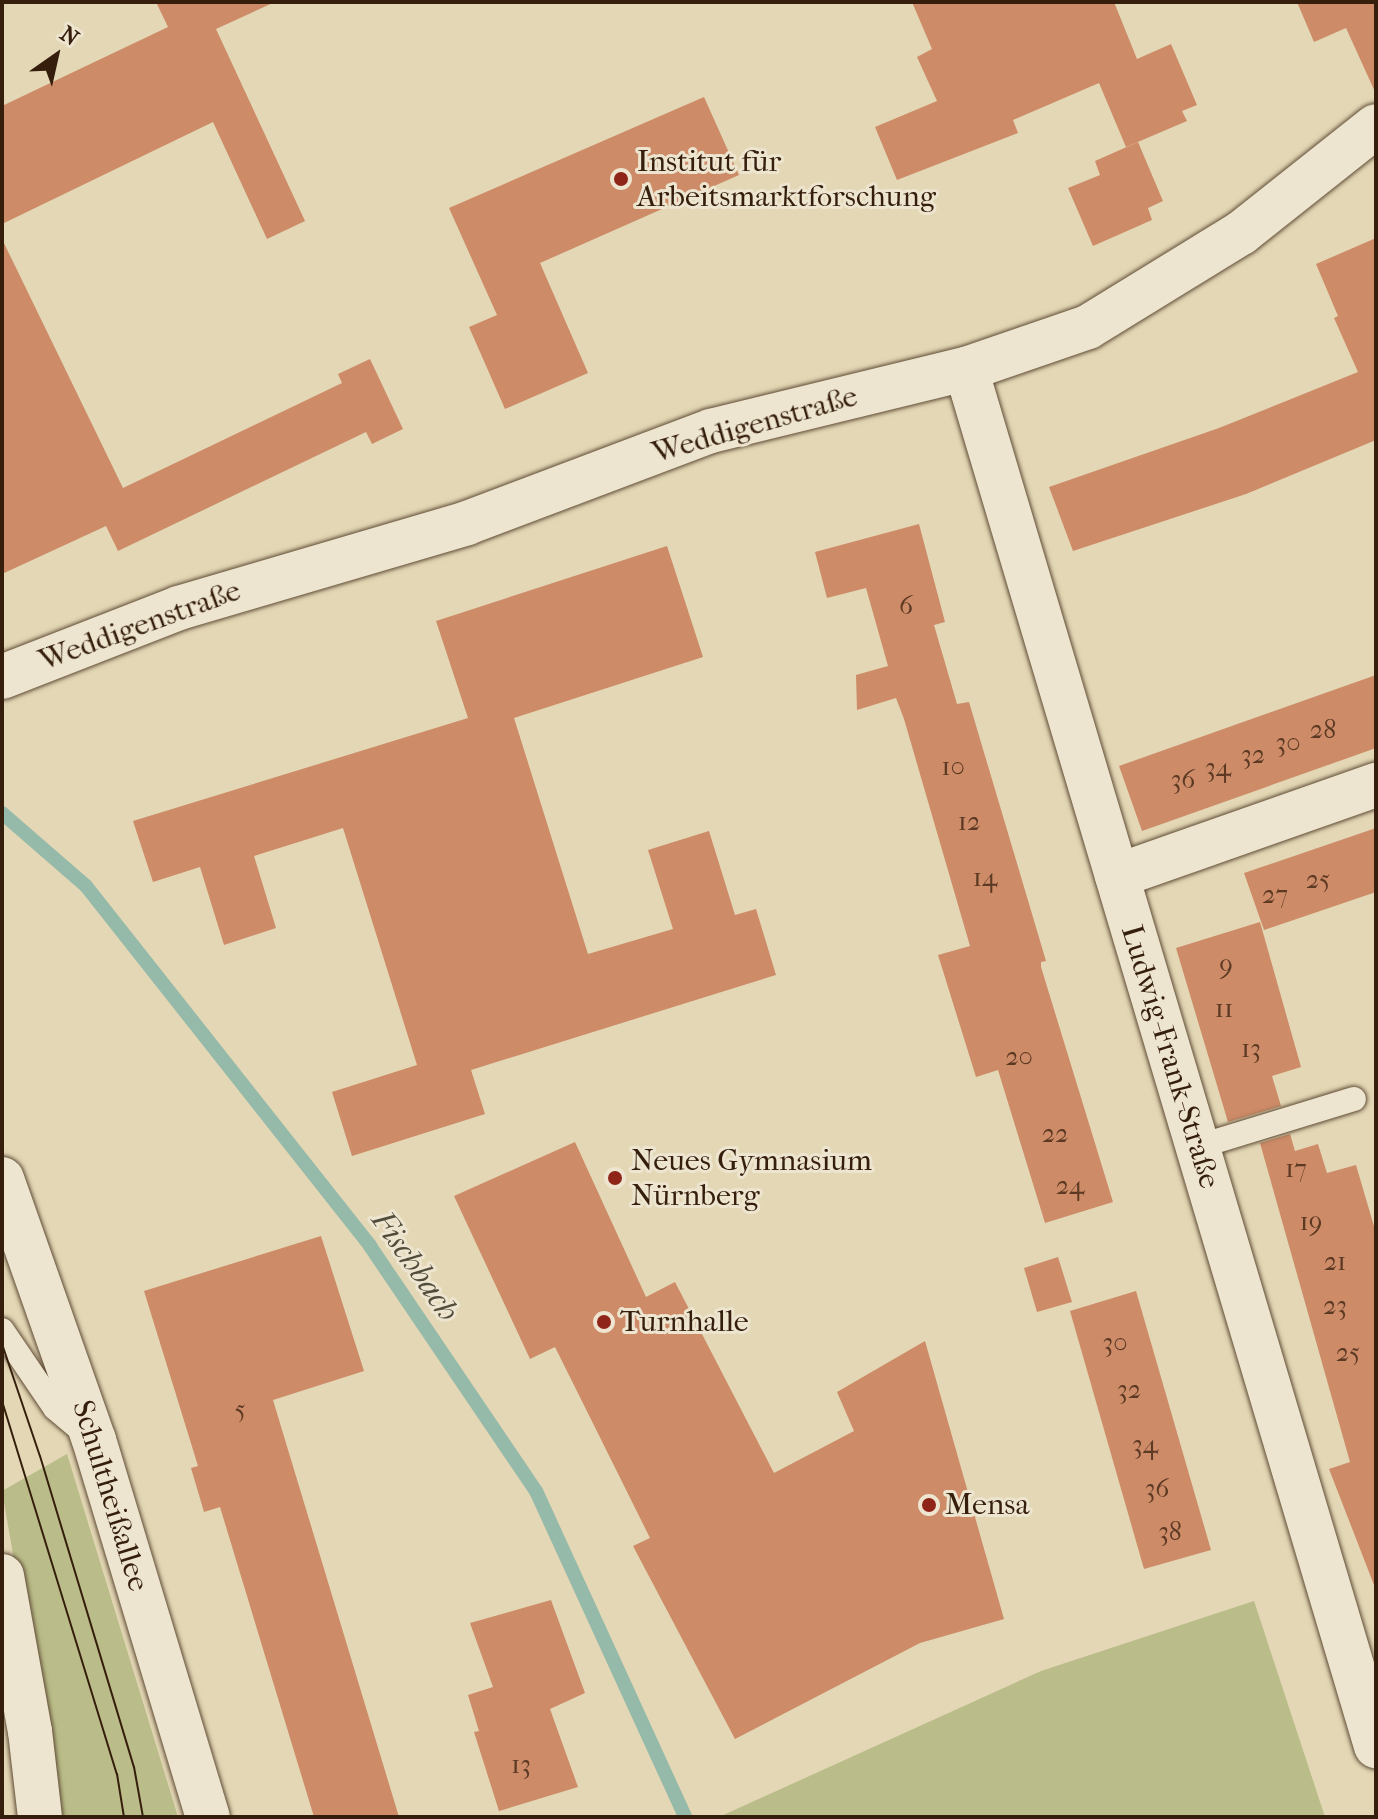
<!DOCTYPE html>
<meta charset="utf-8">
<style>
body{margin:0}
#map{position:relative;width:1378px;height:1819px;overflow:hidden;background:#e3d7b5;font-family:"IM FELL French Canon",serif}
div>[style]{position:absolute}
[style*='--x']{left:calc(var(--x)*1px);top:calc(var(--y)*1px);width:calc(var(--w)*1px);rotate:calc(var(--a)*1deg)}
.green>*{inset:0;background:#babd89}
.stream>*{height:14px;margin:-7px;padding:0 7px;transform-origin:7px;border-radius:7px;background:#96baa9}
.building>*{inset:0;background:#cd8b68}
.roads{filter:drop-shadow(0 0 2px #604c36) drop-shadow(0 0 2px #604c36)}
.service>*{height:24px;margin:-12px;padding:0 12px;transform-origin:12px;border-radius:12px;background:#ede5cf}
.minor>*{height:44px;margin:-22px;padding:0 22px;transform-origin:22px;border-radius:22px;background:#ede5cf}
.secondary>*{height:44px;margin:-22px;padding:0 22px;transform-origin:22px;border-radius:22px;background:#ede5cf}
.tram>*{height:2px;margin:-1px;padding:0 1px;transform-origin:1px;border-radius:1px;background:#351e0c}
.dots>*{width:22px;height:22px;translate:-50% -50%;box-sizing:border-box;border:4px solid #ede5cf;border-radius:50%}
span{translate:-50% -50%;white-space:nowrap;text-align:center;line-height:1.15;-webkit-text-stroke:6px #ede5cf;paint-order:stroke}
.number-label{font-size:26px;color:#5b3923}
.number-label span{-webkit-text-stroke-width:0}
.poi-label{font-size:30px;color:#351e0c}
.left{translate:0 -50%;text-align:left}
.street-label{font-size:30px;color:#351e0c}
.water-label{font-size:32px;color:#524d3b;font-style:italic}
.frame{position:absolute;inset:0;border:4px solid #351e0c;pointer-events:none}
.north{position:absolute;left:16px;top:16px;width:80px;height:80px;-webkit-text-stroke:6px #ede5cf;paint-order:stroke;rotate:34deg;font-size:22px;font-weight:700;line-height:32px;text-align:center;color:#351e0c}
.north::after{content:'';display:block;margin:auto;width:28px;height:36px;background:#351e0c;clip-path:polygon(50% 0,100% 100%,50% 72%,0 100%)}
</style>
<div id="map">
<div class="green">
<i style="clip-path:polygon(67px 1454px,178px 1817px,59px 1817px,2px 1491px)"></i>
<i style="clip-path:polygon(1254px 1601px,1325px 1817px,719px 1817px,1041px 1671px)"></i>
</div>
<div class="stream">
<i style="--x:2;--y:813;--w:111;--a:41"></i>
<i style="--x:86;--y:886;--w:459;--a:51.7"></i>
<i style="--x:370;--y:1246;--w:296;--a:55.9"></i>
<i style="--x:536;--y:1491;--w:358;--a:65.4"></i>
</div>
<div class="building">
<i style="clip-path:polygon(156px 2px,275px 2px,216px 29px,305px 221px,267px 239px,213px 122px,2px 224px,2px 106px,168px 27px)"></i>
<i style="clip-path:polygon(912px 2px,1114px 2px,1137px 59px,1171px 44px,1197px 105px,1182px 111px,1187px 121px,1126px 147px,1099px 83px,1013px 120px,1018px 133px,897px 180px,875px 127px,937px 101px,917px 57px,932px 49px)"></i>
<i style="clip-path:polygon(1297px 2px,1376px 2px,1376px 94px,1346px 28px,1314px 42px)"></i>
<i style="clip-path:polygon(704px 97px,739px 175px,540px 263px,588px 373px,505px 409px,469px 327px,497px 315px,449px 208px)"></i>
<i style="clip-path:polygon(1138px 142px,1163px 201px,1148px 208px,1152px 220px,1093px 246px,1068px 188px,1100px 175px,1095px 161px)"></i>
<i style="clip-path:polygon(1376px 238px,1376px 440px,1246px 494px,1073px 551px,1049px 487px,1219px 428px,1358px 372px,1334px 318px,1338px 316px,1316px 264px)"></i>
<i style="clip-path:polygon(2px 239px,123px 488px,342px 383px,338px 374px,370px 359px,403px 429px,372px 444px,366px 432px,118px 551px,106px 526px,2px 574px)"></i>
<i style="clip-path:polygon(919px 524px,945px 622px,934px 625px,957px 704px,969px 702px,1046px 961px,1041px 962px,1041px 967px,1113px 1202px,1045px 1223px,998px 1070px,976px 1077px,938px 955px,970px 946px,904px 719px,896px 698px,857px 710px,856px 675px,888px 666px,866px 588px,827px 598px,815px 552px)"></i>
<i style="clip-path:polygon(667px 546px,703px 657px,514px 718px,588px 954px,673px 929px,648px 850px,709px 831px,735px 915px,756px 909px,776px 975px,471px 1070px,485px 1114px,352px 1156px,332px 1092px,417px 1065px,343px 828px,254px 856px,276px 928px,224px 945px,200px 867px,153px 882px,133px 821px,468px 718px,436px 621px)"></i>
<i style="clip-path:polygon(1376px 675px,1376px 748px,1142px 831px,1119px 766px)"></i>
<i style="clip-path:polygon(1376px 828px,1376px 892px,1264px 930px,1244px 873px)"></i>
<i style="clip-path:polygon(1260px 922px,1301px 1067px,1272px 1076px,1281px 1106px,1228px 1122px,1176px 948px)"></i>
<i style="clip-path:polygon(1290px 1134px,1295px 1151px,1318px 1144px,1327px 1173px,1356px 1165px,1376px 1233px,1374px 1585px,1329px 1469px,1350px 1462px,1260px 1143px)"></i>
<i style="clip-path:polygon(575px 1142px,646px 1297px,675px 1282px,774px 1473px,854px 1431px,837px 1392px,925px 1341px,1004px 1619px,920px 1643px,735px 1739px,633px 1546px,650px 1538px,555px 1347px,530px 1359px,454px 1196px)"></i>
<i style="clip-path:polygon(321px 1236px,364px 1371px,273px 1400px,399px 1817px,314px 1817px,220px 1507px,204px 1512px,191px 1468px,198px 1466px,144px 1291px)"></i>
<i style="clip-path:polygon(1058px 1257px,1072px 1302px,1037px 1312px,1024px 1268px)"></i>
<i style="clip-path:polygon(1136px 1291px,1211px 1550px,1144px 1569px,1070px 1311px)"></i>
<i style="clip-path:polygon(551px 1600px,585px 1693px,550px 1709px,578px 1787px,499px 1811px,474px 1732px,479px 1731px,468px 1695px,493px 1687px,470px 1623px)"></i>
</div>
<div class="roads">
<div class="service">
<i style="--x:1197;--y:1147;--w:164;--a:-17"></i>
<i style="--x:2;--y:1330;--w:94;--a:55.8"></i>
<i style="--x:55;--y:1408;--w:40;--a:40"></i>
</div>
<div class="minor">
<i style="--x:966;--y:369;--w:1437;--a:73.42"></i>
<i style="--x:2;--y:677;--w:190;--a:-21.3"></i>
<i style="--x:179;--y:608;--w:300;--a:-16.4"></i>
<i style="--x:467;--y:523;--w:261;--a:-20.7"></i>
<i style="--x:711;--y:431;--w:262;--a:-13.7"></i>
<i style="--x:966;--y:369;--w:129;--a:-19"></i>
<i style="--x:1088;--y:327;--w:180;--a:-31.6"></i>
<i style="--x:1241;--y:233;--w:172;--a:-38.4"></i>
<i style="--x:1117;--y:876;--w:275;--a:-19.4"></i>
</div>
<div class="secondary">
<i style="--x:2;--y:1179;--w:277;--a:70.6"></i>
<i style="--x:94;--y:1440;--w:394;--a:73.2"></i>
<i style="--x:2;--y:1576;--w:158;--a:79.8"></i>
<i style="--x:30;--y:1731;--w:87;--a:83.4"></i>
</div>
</div>
<div class="tram">
<i style="--x:2;--y:1344;--w:118;--a:71.3"></i>
<i style="--x:40;--y:1456;--w:325;--a:73.2"></i>
<i style="--x:134;--y:1767;--w:51;--a:79.8"></i>
<i style="--x:2;--y:1401;--w:390;--a:72.9"></i>
<i style="--x:117;--y:1774;--w:44;--a:80.8"></i>
</div>
<div class="dots">
<i style="left:621px;top:179px;background:#8f2418"></i>
<i style="left:615px;top:1178px;background:#8f2418"></i>
<i style="left:604px;top:1322px;background:#8f2418"></i>
<i style="left:929px;top:1505px;background:#8f2418"></i>
</div>
<div class="number-label">
<span style="left:906px;top:606px">6</span>
<span style="left:1323px;top:730px">28</span>
<span style="left:1288px;top:743px">30</span>
<span style="left:1253px;top:755px">32</span>
<span style="left:953px;top:767px">10</span>
<span style="left:1218px;top:768px">34</span>
<span style="left:1183px;top:780px">36</span>
<span style="left:969px;top:822px">12</span>
<span style="left:985px;top:878px">14</span>
<span style="left:1318px;top:880px">25</span>
<span style="left:1275px;top:895px">27</span>
<span style="left:1226px;top:965px">9</span>
<span style="left:1224px;top:1009px">11</span>
<span style="left:1251px;top:1049px">13</span>
<span style="left:1019px;top:1057px">20</span>
<span style="left:1055px;top:1134px">22</span>
<span style="left:1296px;top:1169px">17</span>
<span style="left:1070px;top:1186px">24</span>
<span style="left:1311px;top:1222px">19</span>
<span style="left:1335px;top:1262px">21</span>
<span style="left:1335px;top:1306px">23</span>
<span style="left:1115px;top:1343px">30</span>
<span style="left:1348px;top:1353px">25</span>
<span style="left:1129px;top:1390px">32</span>
<span style="left:240px;top:1410px">5</span>
<span style="left:1145px;top:1445px">34</span>
<span style="left:1157px;top:1489px">36</span>
<span style="left:1170px;top:1532px">38</span>
<span style="left:521px;top:1765px">13</span>
</div>
<div class="poi-label">
<span class="left" style="left:637px;top:179px">Institut für<br>Arbeitsmarktforschung</span>
<span class="left" style="left:631px;top:1178px">Neues Gymnasium<br>Nürnberg</span>
<span class="left" style="left:620px;top:1322px">Turnhalle</span>
<span class="left" style="left:945px;top:1505px">Mensa</span>
</div>
<div class="street-label">
<span style="left:755px;top:425px;rotate:-16deg">Weddigenstraße</span>
<span style="left:140px;top:626px;rotate:-20deg">Weddigenstraße</span>
<span style="left:1170px;top:1057px;rotate:73deg">Ludwig-Frank-Straße</span>
<span style="left:110px;top:1496px;rotate:73deg">Schultheißallee</span>
</div>
<div class="water-label">
<span style="left:415px;top:1266px;rotate:55deg">Fischbach</span>
</div>
<div class="frame"></div>
<div class="north">N</div>
</div>
